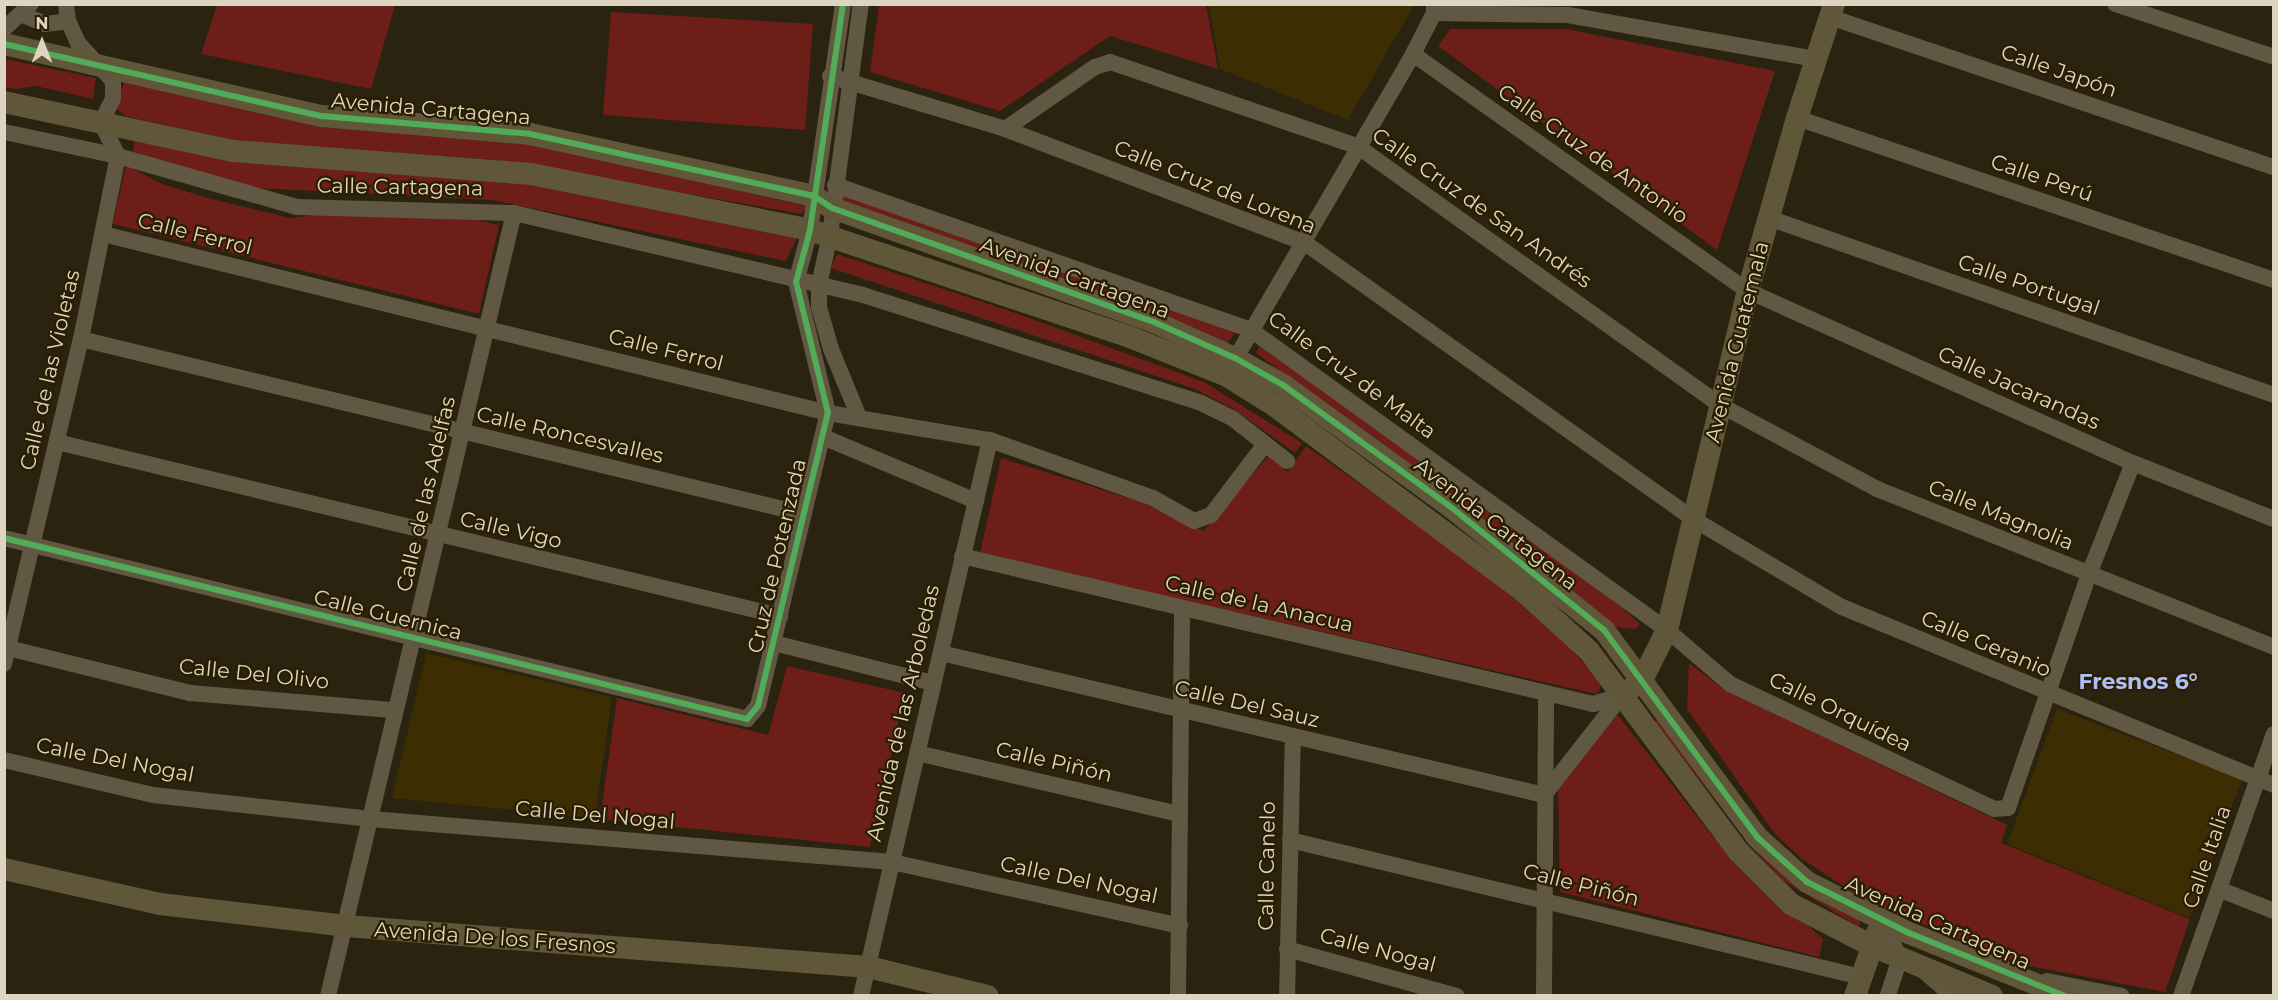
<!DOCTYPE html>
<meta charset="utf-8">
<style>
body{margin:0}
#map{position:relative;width:2278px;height:1000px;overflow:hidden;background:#2a230f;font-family:Montserrat,sans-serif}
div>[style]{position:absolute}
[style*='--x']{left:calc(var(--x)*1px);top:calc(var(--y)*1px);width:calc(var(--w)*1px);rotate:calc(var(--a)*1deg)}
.built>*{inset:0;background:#3c2d02}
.green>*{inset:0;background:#6d1e18}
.street>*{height:16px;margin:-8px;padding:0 8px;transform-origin:8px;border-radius:8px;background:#605842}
.secondary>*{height:22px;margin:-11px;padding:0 11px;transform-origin:11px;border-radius:11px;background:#605639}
.cycleway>*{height:6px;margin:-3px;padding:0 3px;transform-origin:3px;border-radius:3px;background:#51ab58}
span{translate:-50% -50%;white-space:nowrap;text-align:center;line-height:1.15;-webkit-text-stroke:4.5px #2b1e00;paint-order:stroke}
.street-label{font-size:21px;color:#ddd5c2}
.neighbourhood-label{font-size:22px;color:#abc0f6;font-weight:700}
.frame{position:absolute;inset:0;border:6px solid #ddd5c2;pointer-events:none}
.north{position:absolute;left:12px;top:12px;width:60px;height:60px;-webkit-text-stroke:4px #2b1e00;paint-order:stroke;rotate:0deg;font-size:16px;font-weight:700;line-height:24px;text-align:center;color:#ddd5c2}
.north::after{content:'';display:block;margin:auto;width:21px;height:27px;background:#ddd5c2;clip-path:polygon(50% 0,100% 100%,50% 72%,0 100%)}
</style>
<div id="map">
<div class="built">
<i style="clip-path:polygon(1209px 5px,1209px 4px,1414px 5px,1348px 120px,1220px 69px)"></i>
<i style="clip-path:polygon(426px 653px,612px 697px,595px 818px,392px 798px)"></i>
<i style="clip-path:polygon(2057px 709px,2242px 779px,2190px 918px,2007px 844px)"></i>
</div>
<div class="green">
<i style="clip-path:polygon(217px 5px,395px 4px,395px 5px,371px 89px,201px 54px)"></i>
<i style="clip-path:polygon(879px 5px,1206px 5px,1218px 69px,1110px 36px,1000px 111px,870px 72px)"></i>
<i style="clip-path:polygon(611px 12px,813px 24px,805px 130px,603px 115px)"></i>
<i style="clip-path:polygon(1450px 29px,1566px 29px,1775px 71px,1717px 250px,1438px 46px)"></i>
<i style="clip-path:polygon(5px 59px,96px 78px,93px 99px,36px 86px,16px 89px,5px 87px)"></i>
<i style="clip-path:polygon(135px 79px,531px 143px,806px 206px,802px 214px,496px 160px,241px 142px,125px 116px,114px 106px,124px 83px)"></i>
<i style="clip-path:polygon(136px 134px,527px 180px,798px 236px,786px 261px,492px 200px,256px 188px,175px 170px,133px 151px)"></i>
<i style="clip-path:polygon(126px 165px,162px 184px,208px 198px,290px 218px,315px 215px,476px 220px,499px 225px,479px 314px,113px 224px)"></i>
<i style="clip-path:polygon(841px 192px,1218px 323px,1235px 334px,1227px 343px,838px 202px)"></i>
<i style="clip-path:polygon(837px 254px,1007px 310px,1204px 382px,1302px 443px,1295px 453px,1234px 409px,1195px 389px,831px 268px)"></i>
<i style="clip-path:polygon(1262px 342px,1614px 601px,1640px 624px,1636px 629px,1615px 627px,1448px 493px,1256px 353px)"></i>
<i style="clip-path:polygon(1306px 446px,1483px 571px,1564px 642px,1602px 683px,1597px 694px,980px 554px,1001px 458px,1144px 503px,1204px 531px,1268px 456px,1288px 472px)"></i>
<i style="clip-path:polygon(1689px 663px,1725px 690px,2007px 825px,2001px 843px,2190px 919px,2165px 992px,2019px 964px,1868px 902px,1802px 859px,1775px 834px,1687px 709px)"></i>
<i style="clip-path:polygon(787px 666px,905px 693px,870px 847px,600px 819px,617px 698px,768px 735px)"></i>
<i style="clip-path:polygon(1657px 711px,1756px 840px,1860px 918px,1859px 927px,1784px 881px,1755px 851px,1656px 724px)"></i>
<i style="clip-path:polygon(1617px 714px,1713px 837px,1823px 939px,1819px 957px,1560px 892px,1558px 788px)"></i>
</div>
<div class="street">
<i style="--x:2115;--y:4;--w:168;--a:18.4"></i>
<i style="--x:1434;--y:13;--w:134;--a:0.9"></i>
<i style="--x:1568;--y:15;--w:252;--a:10.1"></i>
<i style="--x:23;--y:15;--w:24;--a:22"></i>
<i style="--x:45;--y:24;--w:23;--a:-7"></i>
<i style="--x:1830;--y:17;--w:469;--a:18.7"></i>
<i style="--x:4;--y:29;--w:37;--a:-43"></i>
<i style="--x:1413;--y:54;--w:410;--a:35.3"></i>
<i style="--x:1748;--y:291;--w:422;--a:24.1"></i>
<i style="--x:2133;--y:463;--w:152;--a:21.7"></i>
<i style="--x:830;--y:76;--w:183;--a:16.8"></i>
<i style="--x:1005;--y:129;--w:321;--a:20.8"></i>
<i style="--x:1305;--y:243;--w:476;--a:35.4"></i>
<i style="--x:1693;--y:519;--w:173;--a:30.6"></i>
<i style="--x:1842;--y:607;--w:467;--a:22.4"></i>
<i style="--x:1797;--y:118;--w:504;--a:18.76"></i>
<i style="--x:1005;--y:129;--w:109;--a:-34.6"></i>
<i style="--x:1095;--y:67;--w:16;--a:-18"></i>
<i style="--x:1110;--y:62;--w:261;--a:18.8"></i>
<i style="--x:1357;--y:146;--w:446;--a:35.5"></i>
<i style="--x:1720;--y:405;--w:178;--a:28.1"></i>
<i style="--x:1877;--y:489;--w:427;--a:21.7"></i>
<i style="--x:4;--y:132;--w:116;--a:11.9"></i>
<i style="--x:118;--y:156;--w:186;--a:15.9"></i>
<i style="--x:297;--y:207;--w:217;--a:1.6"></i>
<i style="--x:514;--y:213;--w:359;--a:13.2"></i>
<i style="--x:863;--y:295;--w:355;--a:17.7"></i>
<i style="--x:1201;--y:403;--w:34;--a:26"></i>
<i style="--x:1232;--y:418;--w:70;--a:38"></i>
<i style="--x:835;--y:185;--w:441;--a:19.2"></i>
<i style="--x:1251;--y:330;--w:513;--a:35.8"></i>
<i style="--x:1667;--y:630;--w:83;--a:40.6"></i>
<i style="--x:1730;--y:684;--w:292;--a:25.3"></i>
<i style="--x:1994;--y:809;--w:14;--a:-4"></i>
<i style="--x:2008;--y:808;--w:248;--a:-70.9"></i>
<i style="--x:2089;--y:574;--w:119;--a:-68.4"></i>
<i style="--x:1769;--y:218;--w:535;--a:19.32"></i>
<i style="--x:103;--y:234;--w:747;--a:13.87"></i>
<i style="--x:828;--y:413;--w:164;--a:9.5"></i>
<i style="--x:990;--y:440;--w:173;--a:19.6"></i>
<i style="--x:1153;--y:498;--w:47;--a:29.3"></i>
<i style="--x:1194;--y:521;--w:18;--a:-19"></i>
<i style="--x:1211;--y:515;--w:89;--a:-52.7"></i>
<i style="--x:81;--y:339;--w:744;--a:13.61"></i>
<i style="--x:1231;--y:366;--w:361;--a:-59.7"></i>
<i style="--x:1413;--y:54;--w:46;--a:-62.9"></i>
<i style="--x:1434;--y:13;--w:9;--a:-90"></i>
<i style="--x:859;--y:417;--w:74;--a:-112.4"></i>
<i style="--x:831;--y:349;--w:44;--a:-105.9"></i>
<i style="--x:819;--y:307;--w:22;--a:-90"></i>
<i style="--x:819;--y:285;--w:51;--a:-77.6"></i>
<i style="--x:830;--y:235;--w:233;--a:-82.4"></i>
<i style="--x:823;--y:437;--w:166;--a:22.7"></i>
<i style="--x:57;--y:442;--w:744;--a:13.53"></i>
<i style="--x:4;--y:538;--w:765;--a:13.69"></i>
<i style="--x:747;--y:719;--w:17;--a:-50"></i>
<i style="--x:758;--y:706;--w:301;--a:-76.6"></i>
<i style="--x:828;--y:413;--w:135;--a:-103.7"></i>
<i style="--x:796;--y:282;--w:54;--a:-74.9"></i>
<i style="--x:810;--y:230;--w:228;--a:-81.7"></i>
<i style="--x:962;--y:556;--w:648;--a:13.2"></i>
<i style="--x:1593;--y:704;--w:29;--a:-16"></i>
<i style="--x:774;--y:643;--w:164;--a:14.1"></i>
<i style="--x:4;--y:647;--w:192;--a:13.9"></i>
<i style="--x:190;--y:693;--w:205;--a:4.8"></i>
<i style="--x:941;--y:653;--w:619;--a:13.25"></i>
<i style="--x:1544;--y:795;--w:127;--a:-52"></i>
<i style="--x:4;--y:664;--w:334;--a:-76.7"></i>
<i style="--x:81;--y:339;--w:187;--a:-78.6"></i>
<i style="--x:118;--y:156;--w:37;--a:-117"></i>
<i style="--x:101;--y:123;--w:28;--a:-64"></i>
<i style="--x:113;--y:98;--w:17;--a:-90"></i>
<i style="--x:113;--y:81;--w:52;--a:-132.6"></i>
<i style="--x:78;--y:43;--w:24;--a:-114"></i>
<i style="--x:68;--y:21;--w:17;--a:-97"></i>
<i style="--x:917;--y:753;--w:270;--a:13.1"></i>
<i style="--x:4;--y:760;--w:153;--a:13.2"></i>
<i style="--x:153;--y:795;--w:219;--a:6.3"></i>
<i style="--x:371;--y:819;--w:523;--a:4.72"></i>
<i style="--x:892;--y:862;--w:295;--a:12.5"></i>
<i style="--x:1290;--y:840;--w:587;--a:13.49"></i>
<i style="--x:2221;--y:890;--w:57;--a:21.6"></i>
<i style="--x:1882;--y:921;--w:41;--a:64.1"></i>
<i style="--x:1900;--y:958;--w:40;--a:108"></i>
<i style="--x:1287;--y:949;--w:176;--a:15.5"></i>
<i style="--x:1926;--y:973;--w:35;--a:41"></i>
<i style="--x:2047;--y:981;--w:76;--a:11.3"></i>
<i style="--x:328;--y:996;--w:805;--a:-76.64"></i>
<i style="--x:861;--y:996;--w:571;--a:-76.94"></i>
<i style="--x:1178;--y:996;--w:386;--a:-89.4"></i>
<i style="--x:1287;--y:996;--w:258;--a:-88.7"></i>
<i style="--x:1544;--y:996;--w:302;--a:-89.6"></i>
<i style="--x:2181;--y:996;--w:278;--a:-70.5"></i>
</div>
<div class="secondary">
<i style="--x:4;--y:44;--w:326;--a:12.8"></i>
<i style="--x:322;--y:116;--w:209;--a:4.9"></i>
<i style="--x:530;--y:134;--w:291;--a:12.3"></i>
<i style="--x:814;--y:196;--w:22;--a:34"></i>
<i style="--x:832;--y:208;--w:342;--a:19.5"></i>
<i style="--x:1154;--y:322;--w:89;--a:24"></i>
<i style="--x:1235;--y:358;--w:55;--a:29.4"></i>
<i style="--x:1283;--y:385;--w:209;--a:36"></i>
<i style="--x:1452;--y:508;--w:195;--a:38.8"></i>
<i style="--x:1604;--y:630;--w:257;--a:53.5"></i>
<i style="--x:1757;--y:837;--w:67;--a:42"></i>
<i style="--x:1807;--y:882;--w:114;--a:26.6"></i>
<i style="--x:1909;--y:933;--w:168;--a:22"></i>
<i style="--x:4;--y:102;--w:234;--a:12.1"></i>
<i style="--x:233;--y:151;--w:299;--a:4.4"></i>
<i style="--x:531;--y:174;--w:285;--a:11.3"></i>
<i style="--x:810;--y:230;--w:337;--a:18.5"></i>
<i style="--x:1130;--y:337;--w:105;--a:21.9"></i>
<i style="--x:1227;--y:376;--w:57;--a:32"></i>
<i style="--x:1275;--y:406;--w:308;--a:36.7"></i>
<i style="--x:1522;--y:590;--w:91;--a:42.3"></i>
<i style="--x:1589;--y:651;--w:251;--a:53.3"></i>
<i style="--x:1739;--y:852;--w:74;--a:45"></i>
<i style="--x:1791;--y:904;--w:91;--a:27.4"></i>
<i style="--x:1872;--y:946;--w:130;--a:22.6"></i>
<i style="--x:1633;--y:687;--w:11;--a:-38"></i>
<i style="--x:1642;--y:680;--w:56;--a:-63.4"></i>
<i style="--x:1667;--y:630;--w:349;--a:-76.6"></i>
<i style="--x:1748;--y:291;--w:180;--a:-74.2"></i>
<i style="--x:1797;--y:118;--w:120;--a:-72"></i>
<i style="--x:4;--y:869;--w:160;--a:12.6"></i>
<i style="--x:160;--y:904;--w:187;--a:6.7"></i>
<i style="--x:346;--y:926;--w:524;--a:4.49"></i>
<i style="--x:868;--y:967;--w:123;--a:13.6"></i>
<i style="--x:1855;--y:996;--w:67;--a:-70.8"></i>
</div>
<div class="cycleway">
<i style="--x:4;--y:44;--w:326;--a:12.8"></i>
<i style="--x:322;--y:116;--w:209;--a:4.9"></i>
<i style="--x:530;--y:134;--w:291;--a:12.3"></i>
<i style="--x:814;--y:196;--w:22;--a:34"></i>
<i style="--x:832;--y:208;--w:342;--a:19.5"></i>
<i style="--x:1154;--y:322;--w:89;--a:24"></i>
<i style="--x:1235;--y:358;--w:55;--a:29.4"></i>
<i style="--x:1283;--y:385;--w:209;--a:36"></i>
<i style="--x:1452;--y:508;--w:195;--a:38.8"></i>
<i style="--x:1604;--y:630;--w:257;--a:53.5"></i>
<i style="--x:1757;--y:837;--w:67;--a:42"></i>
<i style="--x:1807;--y:882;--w:114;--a:26.6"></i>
<i style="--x:1909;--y:933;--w:168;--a:22"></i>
<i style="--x:4;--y:538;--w:765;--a:13.69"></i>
<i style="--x:747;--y:719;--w:17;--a:-50"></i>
<i style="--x:758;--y:706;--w:301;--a:-76.6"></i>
<i style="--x:828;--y:413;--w:135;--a:-103.7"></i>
<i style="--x:796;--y:282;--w:54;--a:-74.9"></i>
<i style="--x:810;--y:230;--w:228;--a:-81.7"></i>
</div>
<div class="street-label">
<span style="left:2059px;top:71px;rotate:19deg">Calle Japón</span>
<span style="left:431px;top:109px;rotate:5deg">Avenida Cartagena</span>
<span style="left:1593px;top:154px;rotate:35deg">Calle Cruz de Antonio</span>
<span style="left:2042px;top:178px;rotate:19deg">Calle Perú</span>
<span style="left:400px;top:187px;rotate:1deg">Calle Cartagena</span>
<span style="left:1215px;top:187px;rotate:22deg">Calle Cruz de Lorena</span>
<span style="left:1482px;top:208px;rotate:35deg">Calle Cruz de San Andrés</span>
<span style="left:195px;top:234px;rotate:14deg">Calle Ferrol</span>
<span style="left:1075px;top:278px;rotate:20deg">Avenida Cartagena</span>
<span style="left:2029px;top:285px;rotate:19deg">Calle Portugal</span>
<span style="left:1737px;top:342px;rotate:-76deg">Avenida Guatemala</span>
<span style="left:666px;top:350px;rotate:14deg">Calle Ferrol</span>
<span style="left:50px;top:370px;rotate:-77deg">Calle de las Violetas</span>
<span style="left:1352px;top:375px;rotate:36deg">Calle Cruz de Malta</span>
<span style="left:2019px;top:388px;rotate:24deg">Calle Jacarandas</span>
<span style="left:570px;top:435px;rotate:13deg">Calle Roncesvalles</span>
<span style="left:426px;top:494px;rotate:-77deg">Calle de las Adelfas</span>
<span style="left:2001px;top:515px;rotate:22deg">Calle Magnolia</span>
<span style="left:1496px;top:524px;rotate:38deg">Avenida Cartagena</span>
<span style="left:511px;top:530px;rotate:13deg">Calle Vigo</span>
<span style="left:777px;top:556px;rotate:-77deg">Cruz de Potenzada</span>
<span style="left:1259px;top:604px;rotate:13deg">Calle de la Anacua</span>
<span style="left:388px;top:615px;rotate:14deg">Calle Guernica</span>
<span style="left:1986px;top:644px;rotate:23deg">Calle Geranio</span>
<span style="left:254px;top:674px;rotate:6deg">Calle Del Olivo</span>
<span style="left:1247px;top:704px;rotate:13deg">Calle Del Sauz</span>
<span style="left:1840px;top:712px;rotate:26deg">Calle Orquídea</span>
<span style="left:903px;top:713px;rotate:-77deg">Avenida de las Arboledas</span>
<span style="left:115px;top:760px;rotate:11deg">Calle Del Nogal</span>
<span style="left:1054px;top:762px;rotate:13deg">Calle Piñón</span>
<span style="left:595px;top:815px;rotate:5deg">Calle Del Nogal</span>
<span style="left:2207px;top:857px;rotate:-71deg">Calle Italia</span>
<span style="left:1267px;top:866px;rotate:-89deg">Calle Canelo</span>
<span style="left:1079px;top:880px;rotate:12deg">Calle Del Nogal</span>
<span style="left:1581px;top:885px;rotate:14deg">Calle Piñón</span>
<span style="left:1938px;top:923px;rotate:24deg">Avenida Cartagena</span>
<span style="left:495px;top:938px;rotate:4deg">Avenida De los Fresnos</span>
<span style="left:1378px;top:950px;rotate:15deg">Calle Nogal</span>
</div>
<div class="neighbourhood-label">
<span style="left:2138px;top:682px">Fresnos 6°</span>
</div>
<div class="frame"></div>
<div class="north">N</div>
</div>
